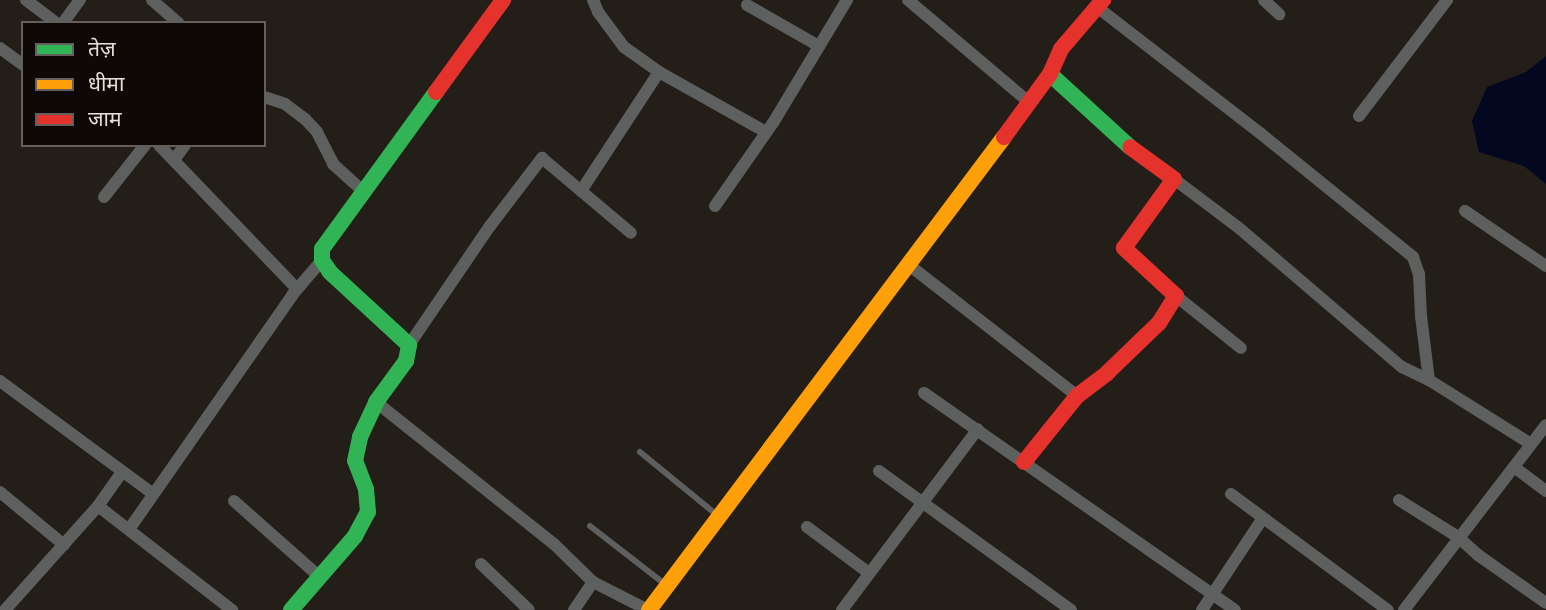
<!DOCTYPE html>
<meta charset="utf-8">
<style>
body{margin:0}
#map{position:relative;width:1546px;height:610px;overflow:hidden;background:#241e19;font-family:"PT Serif","Noto Sans Devanagari",serif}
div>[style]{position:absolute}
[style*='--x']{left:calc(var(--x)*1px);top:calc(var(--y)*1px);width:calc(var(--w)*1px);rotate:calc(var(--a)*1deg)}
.water>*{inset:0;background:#030720}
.lane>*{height:6px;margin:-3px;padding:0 3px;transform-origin:3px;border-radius:3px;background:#5e5f5f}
.street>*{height:12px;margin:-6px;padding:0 6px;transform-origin:6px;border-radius:6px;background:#5e5f5f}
.fast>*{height:16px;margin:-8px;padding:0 8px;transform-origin:8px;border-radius:8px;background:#30b455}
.slow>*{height:16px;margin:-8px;padding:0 8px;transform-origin:8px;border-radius:8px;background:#ff9f0a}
.jam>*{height:16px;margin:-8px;padding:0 8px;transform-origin:8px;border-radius:8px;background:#e5322d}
span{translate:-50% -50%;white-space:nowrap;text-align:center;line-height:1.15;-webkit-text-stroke:6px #0e0906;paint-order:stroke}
.legend{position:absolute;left:21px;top:21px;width:245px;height:126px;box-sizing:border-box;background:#0e0906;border:2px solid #645f5a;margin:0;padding:9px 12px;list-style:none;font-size:21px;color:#e6dfd8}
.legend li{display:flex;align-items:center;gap:14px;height:35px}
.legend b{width:35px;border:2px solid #645f5a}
</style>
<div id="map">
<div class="water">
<i style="clip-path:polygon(1546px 56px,1546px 184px,1524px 166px,1479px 152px,1472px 121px,1487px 87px,1526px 72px)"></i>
</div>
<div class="lane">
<i style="--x:640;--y:452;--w:99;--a:39.3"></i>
<i style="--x:590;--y:526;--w:96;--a:37.8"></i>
</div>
<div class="street">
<i style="--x:26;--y:0;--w:39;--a:37"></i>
<i style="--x:152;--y:0;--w:35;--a:41"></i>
<i style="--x:593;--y:0;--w:13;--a:67"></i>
<i style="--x:598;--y:12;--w:44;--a:53.4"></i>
<i style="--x:624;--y:47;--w:43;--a:35.5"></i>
<i style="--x:659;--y:72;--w:123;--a:29.3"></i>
<i style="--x:908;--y:0;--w:160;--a:40.2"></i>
<i style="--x:1264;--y:0;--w:21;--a:43"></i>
<i style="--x:747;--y:5;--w:83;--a:29.7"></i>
<i style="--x:1097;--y:7;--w:206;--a:37.7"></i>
<i style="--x:1260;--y:133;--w:197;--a:39"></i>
<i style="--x:1413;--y:257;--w:18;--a:71"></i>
<i style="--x:1419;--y:274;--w:42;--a:87.3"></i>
<i style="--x:1421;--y:316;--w:64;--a:82.9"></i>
<i style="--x:63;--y:23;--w:29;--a:-54"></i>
<i style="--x:0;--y:48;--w:29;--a:36"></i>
<i style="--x:264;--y:97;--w:22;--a:18"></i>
<i style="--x:285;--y:104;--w:26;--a:37"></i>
<i style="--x:306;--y:120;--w:16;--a:47"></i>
<i style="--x:317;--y:132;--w:36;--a:63"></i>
<i style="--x:333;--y:164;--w:42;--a:42.1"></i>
<i style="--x:1359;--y:116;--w:146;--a:-52.8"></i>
<i style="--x:159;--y:145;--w:199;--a:46.2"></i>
<i style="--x:174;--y:160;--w:19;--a:-54"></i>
<i style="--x:1174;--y:179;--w:81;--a:37"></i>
<i style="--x:1239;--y:228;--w:214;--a:40.5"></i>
<i style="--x:1402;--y:367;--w:30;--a:26"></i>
<i style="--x:1429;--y:380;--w:120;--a:32.1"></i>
<i style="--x:581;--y:191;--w:142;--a:-56.8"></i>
<i style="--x:104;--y:197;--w:66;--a:-51.7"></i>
<i style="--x:715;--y:206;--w:101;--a:-55.1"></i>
<i style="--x:773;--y:123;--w:144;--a:-59"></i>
<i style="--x:1465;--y:211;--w:98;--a:34.2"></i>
<i style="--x:909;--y:265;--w:213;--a:37.9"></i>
<i style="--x:1176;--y:296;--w:83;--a:38.7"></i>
<i style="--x:409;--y:345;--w:144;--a:-55.8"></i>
<i style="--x:490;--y:226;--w:86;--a:-52.6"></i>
<i style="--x:542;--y:158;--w:116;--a:40.1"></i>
<i style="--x:0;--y:381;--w:190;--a:36.4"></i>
<i style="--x:924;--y:393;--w:379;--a:34.9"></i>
<i style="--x:376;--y:402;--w:228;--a:38.6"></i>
<i style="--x:554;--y:544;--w:54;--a:44.3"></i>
<i style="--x:593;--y:582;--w:62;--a:27"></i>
<i style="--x:1514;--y:467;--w:40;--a:37"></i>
<i style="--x:879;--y:471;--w:237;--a:35.9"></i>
<i style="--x:0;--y:492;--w:83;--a:39.6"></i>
<i style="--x:1231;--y:494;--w:195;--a:36.5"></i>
<i style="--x:1399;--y:500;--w:70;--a:32.1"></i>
<i style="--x:1458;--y:537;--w:27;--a:42"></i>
<i style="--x:1478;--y:555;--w:83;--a:35.2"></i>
<i style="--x:234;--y:501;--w:115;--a:41.5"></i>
<i style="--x:98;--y:506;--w:170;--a:37.8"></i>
<i style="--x:807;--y:527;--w:77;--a:36.6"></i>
<i style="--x:130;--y:528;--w:285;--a:-55.1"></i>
<i style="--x:293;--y:294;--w:45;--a:-49.5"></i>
<i style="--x:481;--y:564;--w:66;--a:43.8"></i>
<i style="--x:5;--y:610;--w:140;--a:-48.2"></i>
<i style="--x:98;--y:506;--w:42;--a:-54.8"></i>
<i style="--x:574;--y:610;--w:34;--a:-56"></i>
<i style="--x:842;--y:610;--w:226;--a:-53.1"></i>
<i style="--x:1202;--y:610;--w:110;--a:-56.5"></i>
<i style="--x:1404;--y:610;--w:233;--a:-52.5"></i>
</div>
<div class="fast">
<i style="--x:1050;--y:74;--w:108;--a:42.4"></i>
<i style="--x:291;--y:610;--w:98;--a:-49.1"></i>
<i style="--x:355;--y:536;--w:27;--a:-62"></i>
<i style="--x:368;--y:512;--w:23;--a:-95"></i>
<i style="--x:366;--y:489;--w:30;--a:-111"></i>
<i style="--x:355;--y:461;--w:25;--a:-78"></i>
<i style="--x:360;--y:437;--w:38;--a:-65"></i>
<i style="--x:376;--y:402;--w:51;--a:-53.8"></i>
<i style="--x:406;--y:361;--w:16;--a:-79"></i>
<i style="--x:409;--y:345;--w:108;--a:-137.3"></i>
<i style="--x:330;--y:272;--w:14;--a:-124"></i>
<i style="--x:322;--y:260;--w:11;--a:-90"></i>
<i style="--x:322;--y:249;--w:194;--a:-54"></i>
</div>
<div class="slow">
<i style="--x:649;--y:610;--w:591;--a:-53.11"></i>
</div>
<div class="jam">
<i style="--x:436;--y:92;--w:114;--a:-53.9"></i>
<i style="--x:1004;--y:137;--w:78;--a:-53.9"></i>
<i style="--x:1050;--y:74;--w:27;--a:-66"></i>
<i style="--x:1061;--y:49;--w:65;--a:-49.4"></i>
<i style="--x:1024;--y:462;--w:85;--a:-51.2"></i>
<i style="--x:1077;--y:396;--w:38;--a:-37"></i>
<i style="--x:1107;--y:373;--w:72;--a:-43.9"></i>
<i style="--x:1159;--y:323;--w:32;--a:-58"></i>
<i style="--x:1176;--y:296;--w:71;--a:-137.3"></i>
<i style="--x:1124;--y:248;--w:85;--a:-54.1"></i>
<i style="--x:1174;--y:179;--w:54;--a:-144"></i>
</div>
<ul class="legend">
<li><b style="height:9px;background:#30b455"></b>तेज़</li>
<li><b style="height:9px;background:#ff9f0a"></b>धीमा</li>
<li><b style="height:9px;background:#e5322d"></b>जाम</li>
</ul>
</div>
